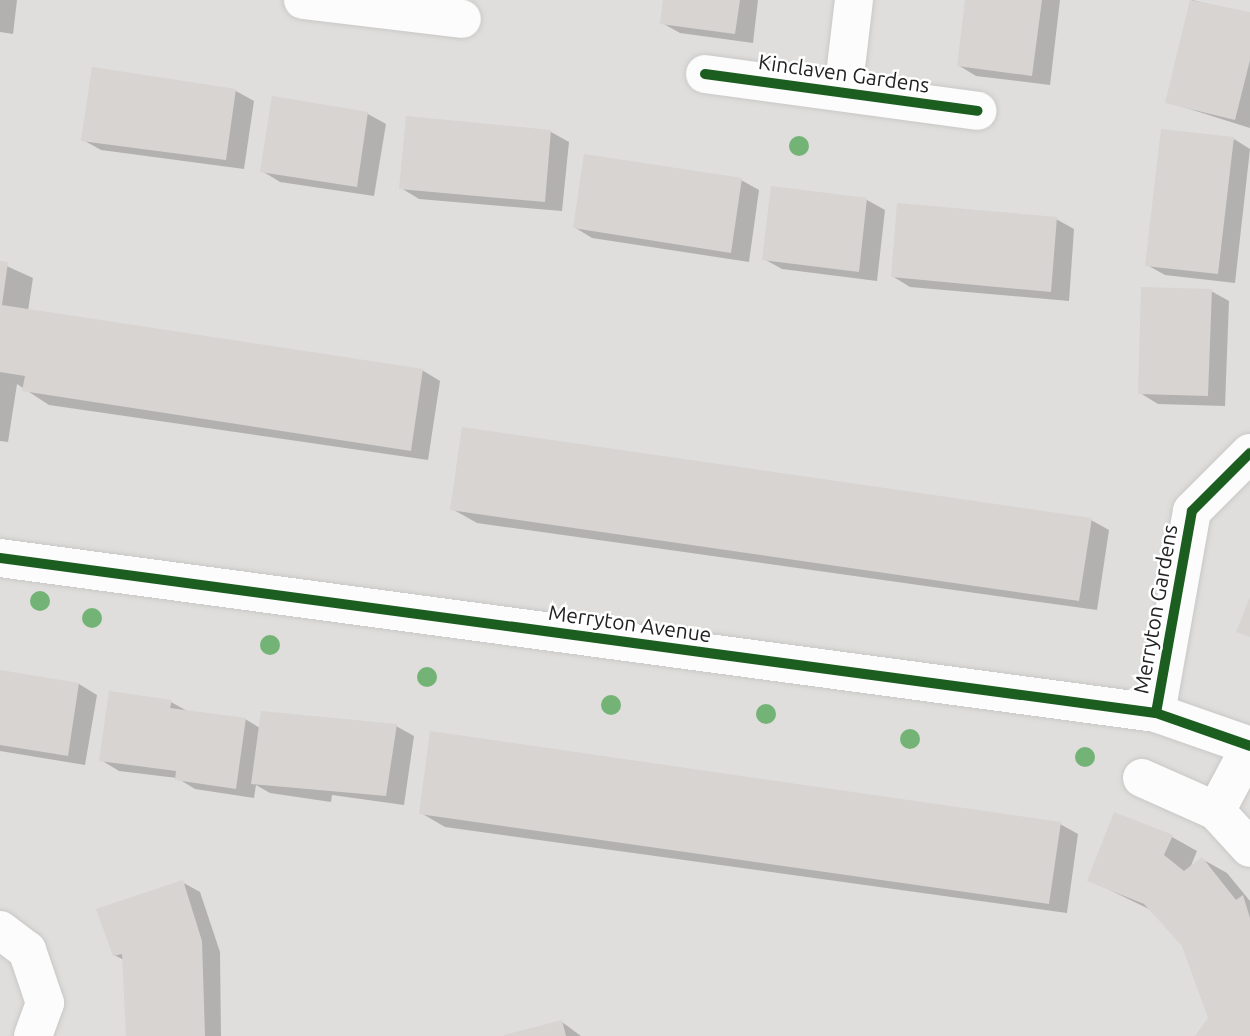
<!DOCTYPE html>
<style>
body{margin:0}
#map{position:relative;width:1250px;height:1036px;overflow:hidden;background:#f0eeeb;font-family:Ubuntu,sans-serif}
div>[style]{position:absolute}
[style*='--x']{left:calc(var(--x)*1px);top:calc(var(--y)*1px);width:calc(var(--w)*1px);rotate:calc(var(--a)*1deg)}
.residential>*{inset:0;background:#dfdedc}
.shadow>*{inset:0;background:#0003}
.building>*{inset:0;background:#d7d4d2}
.roads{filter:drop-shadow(0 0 2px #c9c8c7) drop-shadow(0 0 2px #c9c8c7)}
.street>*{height:38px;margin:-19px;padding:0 19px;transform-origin:19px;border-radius:19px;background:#fdfcfc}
.cycleway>*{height:10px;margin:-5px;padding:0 5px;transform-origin:5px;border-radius:5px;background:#1b5e20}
.trees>*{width:20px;height:20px;margin:-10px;border-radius:50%;background:#73b476}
span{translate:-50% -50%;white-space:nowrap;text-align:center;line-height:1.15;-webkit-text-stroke:5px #fff;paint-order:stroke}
.street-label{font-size:21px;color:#222}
</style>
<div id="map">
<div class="residential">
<i style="clip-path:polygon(0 0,1250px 0,1250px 1036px,0 1036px)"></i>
</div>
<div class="shadow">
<i style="clip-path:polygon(0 0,17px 0,13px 34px,0 32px)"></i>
<i style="clip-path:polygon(665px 0,758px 0,753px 43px,680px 33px,662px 23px)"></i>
<i style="clip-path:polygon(967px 0,1060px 0,1050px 85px,976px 76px,958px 65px)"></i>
<i style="clip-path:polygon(1192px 0,1250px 14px,1250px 128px,1167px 102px)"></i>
<i style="clip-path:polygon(236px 91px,254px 101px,244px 169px,101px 150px,83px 140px)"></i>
<i style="clip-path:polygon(274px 98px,368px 114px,386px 124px,374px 196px,280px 182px,262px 171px)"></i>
<i style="clip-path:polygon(408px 117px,551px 132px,569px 142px,562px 211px,419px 199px,401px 188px)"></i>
<i style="clip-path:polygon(1234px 139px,1250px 149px,1235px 283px,1165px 275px,1147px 265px)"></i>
<i style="clip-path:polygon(741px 180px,759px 190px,749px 262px,592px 238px,574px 227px)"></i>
<i style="clip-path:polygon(773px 188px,867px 200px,885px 210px,877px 281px,782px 269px,764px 259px)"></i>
<i style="clip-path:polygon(1056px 219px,1074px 229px,1069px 301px,910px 287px,892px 276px)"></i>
<i style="clip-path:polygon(0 263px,33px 278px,28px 311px,422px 370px,440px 381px,428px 460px,49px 405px,17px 384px,8px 442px,0 441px)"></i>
<i style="clip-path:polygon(1211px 291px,1229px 301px,1225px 406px,1158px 404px,1140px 393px)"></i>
<i style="clip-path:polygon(452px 509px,1091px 520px,1109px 530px,1097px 610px,477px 523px)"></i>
<i style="clip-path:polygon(0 672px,79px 684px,97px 695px,85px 765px,0 751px)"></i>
<i style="clip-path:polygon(171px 702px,189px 712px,245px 719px,260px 728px,396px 726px,414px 736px,404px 805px,332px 795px,331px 802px,270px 793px,256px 785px,254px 798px,195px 789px,177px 778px,119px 771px,101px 760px)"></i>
<i style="clip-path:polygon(421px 813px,1060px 824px,1078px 834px,1067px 913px,445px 827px)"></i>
<i style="clip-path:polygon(1172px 837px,1197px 851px,1190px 868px,1202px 859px,1227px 873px,1250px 901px,1250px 1036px,1197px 1036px,1210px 1018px,1184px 945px,1151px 910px,1089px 880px)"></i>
<i style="clip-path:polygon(182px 882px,200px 892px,220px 952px,221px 1036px,127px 1036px,124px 960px,114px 955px)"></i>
<i style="clip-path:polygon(562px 1022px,581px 1036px,511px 1036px)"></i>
</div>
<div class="building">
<i style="clip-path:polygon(663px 0,740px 0,735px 34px,660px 24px)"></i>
<i style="clip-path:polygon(965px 0,1042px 0,1032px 76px,957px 66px)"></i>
<i style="clip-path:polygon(1190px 0,1250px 12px,1250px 60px,1235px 120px,1165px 103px)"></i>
<i style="clip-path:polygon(92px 67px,236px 89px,226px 160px,81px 141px)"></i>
<i style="clip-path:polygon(272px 96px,368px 112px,357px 187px,260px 172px)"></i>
<i style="clip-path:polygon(406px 116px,551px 130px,545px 202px,399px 189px)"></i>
<i style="clip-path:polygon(1161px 129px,1234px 137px,1218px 274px,1145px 266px)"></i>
<i style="clip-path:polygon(584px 154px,742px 178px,731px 253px,573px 228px)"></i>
<i style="clip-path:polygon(771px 186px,867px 198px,859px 272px,762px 260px)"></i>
<i style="clip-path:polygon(897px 203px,1057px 217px,1051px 292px,891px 277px)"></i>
<i style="clip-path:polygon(0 261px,8px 262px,2px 305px,423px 369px,411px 451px,22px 391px,25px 376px,0 372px)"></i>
<i style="clip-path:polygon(1141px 287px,1212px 289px,1208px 396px,1138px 394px)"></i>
<i style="clip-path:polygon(462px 427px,1092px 518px,1079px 601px,450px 510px)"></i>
<i style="clip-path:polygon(1250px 597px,1250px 637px,1236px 632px)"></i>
<i style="clip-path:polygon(0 670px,79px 683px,68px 756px,0 745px)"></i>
<i style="clip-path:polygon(109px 691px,172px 700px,170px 708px,246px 718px,236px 789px,175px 780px,176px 771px,99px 761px)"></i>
<i style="clip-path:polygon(261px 711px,397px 724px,386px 796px,251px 784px)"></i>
<i style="clip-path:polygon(430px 731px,1061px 822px,1049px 904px,419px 814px)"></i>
<i style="clip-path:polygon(1114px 812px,1173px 835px,1164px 855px,1184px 871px,1202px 857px,1236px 900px,1243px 895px,1250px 918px,1250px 1036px,1195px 1036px,1208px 1018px,1182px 946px,1144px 904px,1087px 881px)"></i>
<i style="clip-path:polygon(183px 880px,202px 941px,205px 1036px,126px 1036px,122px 954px,113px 956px,96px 909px)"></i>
<i style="clip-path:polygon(562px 1020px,566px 1036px,504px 1036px,504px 1035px)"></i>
</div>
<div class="roads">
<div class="street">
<i style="--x:303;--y:0;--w:160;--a:6.8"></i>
<i style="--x:705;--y:74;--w:275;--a:7.7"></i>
<i style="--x:843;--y:92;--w:93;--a:-83.2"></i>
<i style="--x:0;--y:558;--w:1166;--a:7.64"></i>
<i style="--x:1156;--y:713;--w:100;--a:19.3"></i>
<i style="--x:1156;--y:713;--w:205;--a:-79.9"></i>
<i style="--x:1192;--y:511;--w:82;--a:-45"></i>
<i style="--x:1142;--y:778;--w:81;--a:24"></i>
<i style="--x:1216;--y:811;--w:50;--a:47.4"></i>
<i style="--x:1216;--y:811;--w:72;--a:-62"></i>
<i style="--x:0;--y:930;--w:34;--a:37"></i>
<i style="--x:27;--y:950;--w:56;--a:71.2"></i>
<i style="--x:45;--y:1003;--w:35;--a:110"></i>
</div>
</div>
<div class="cycleway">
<i style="--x:705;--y:74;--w:275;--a:7.7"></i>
<i style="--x:0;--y:558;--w:1166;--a:7.64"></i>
<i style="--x:1156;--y:713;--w:100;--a:19.3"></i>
<i style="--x:1156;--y:713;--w:205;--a:-79.9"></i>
<i style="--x:1192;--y:511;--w:82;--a:-45"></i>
</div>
<div class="trees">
<i style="left:799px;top:146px"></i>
<i style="left:40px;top:601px"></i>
<i style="left:92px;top:618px"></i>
<i style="left:270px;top:645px"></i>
<i style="left:427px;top:677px"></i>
<i style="left:611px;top:705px"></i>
<i style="left:766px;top:714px"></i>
<i style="left:910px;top:739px"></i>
<i style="left:1085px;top:757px"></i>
</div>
<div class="street-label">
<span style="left:844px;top:73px;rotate:8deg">Kinclaven Gardens</span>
<span style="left:1155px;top:609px;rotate:-80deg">Merryton Gardens</span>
<span style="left:630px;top:623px;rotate:8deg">Merryton Avenue</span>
</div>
</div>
